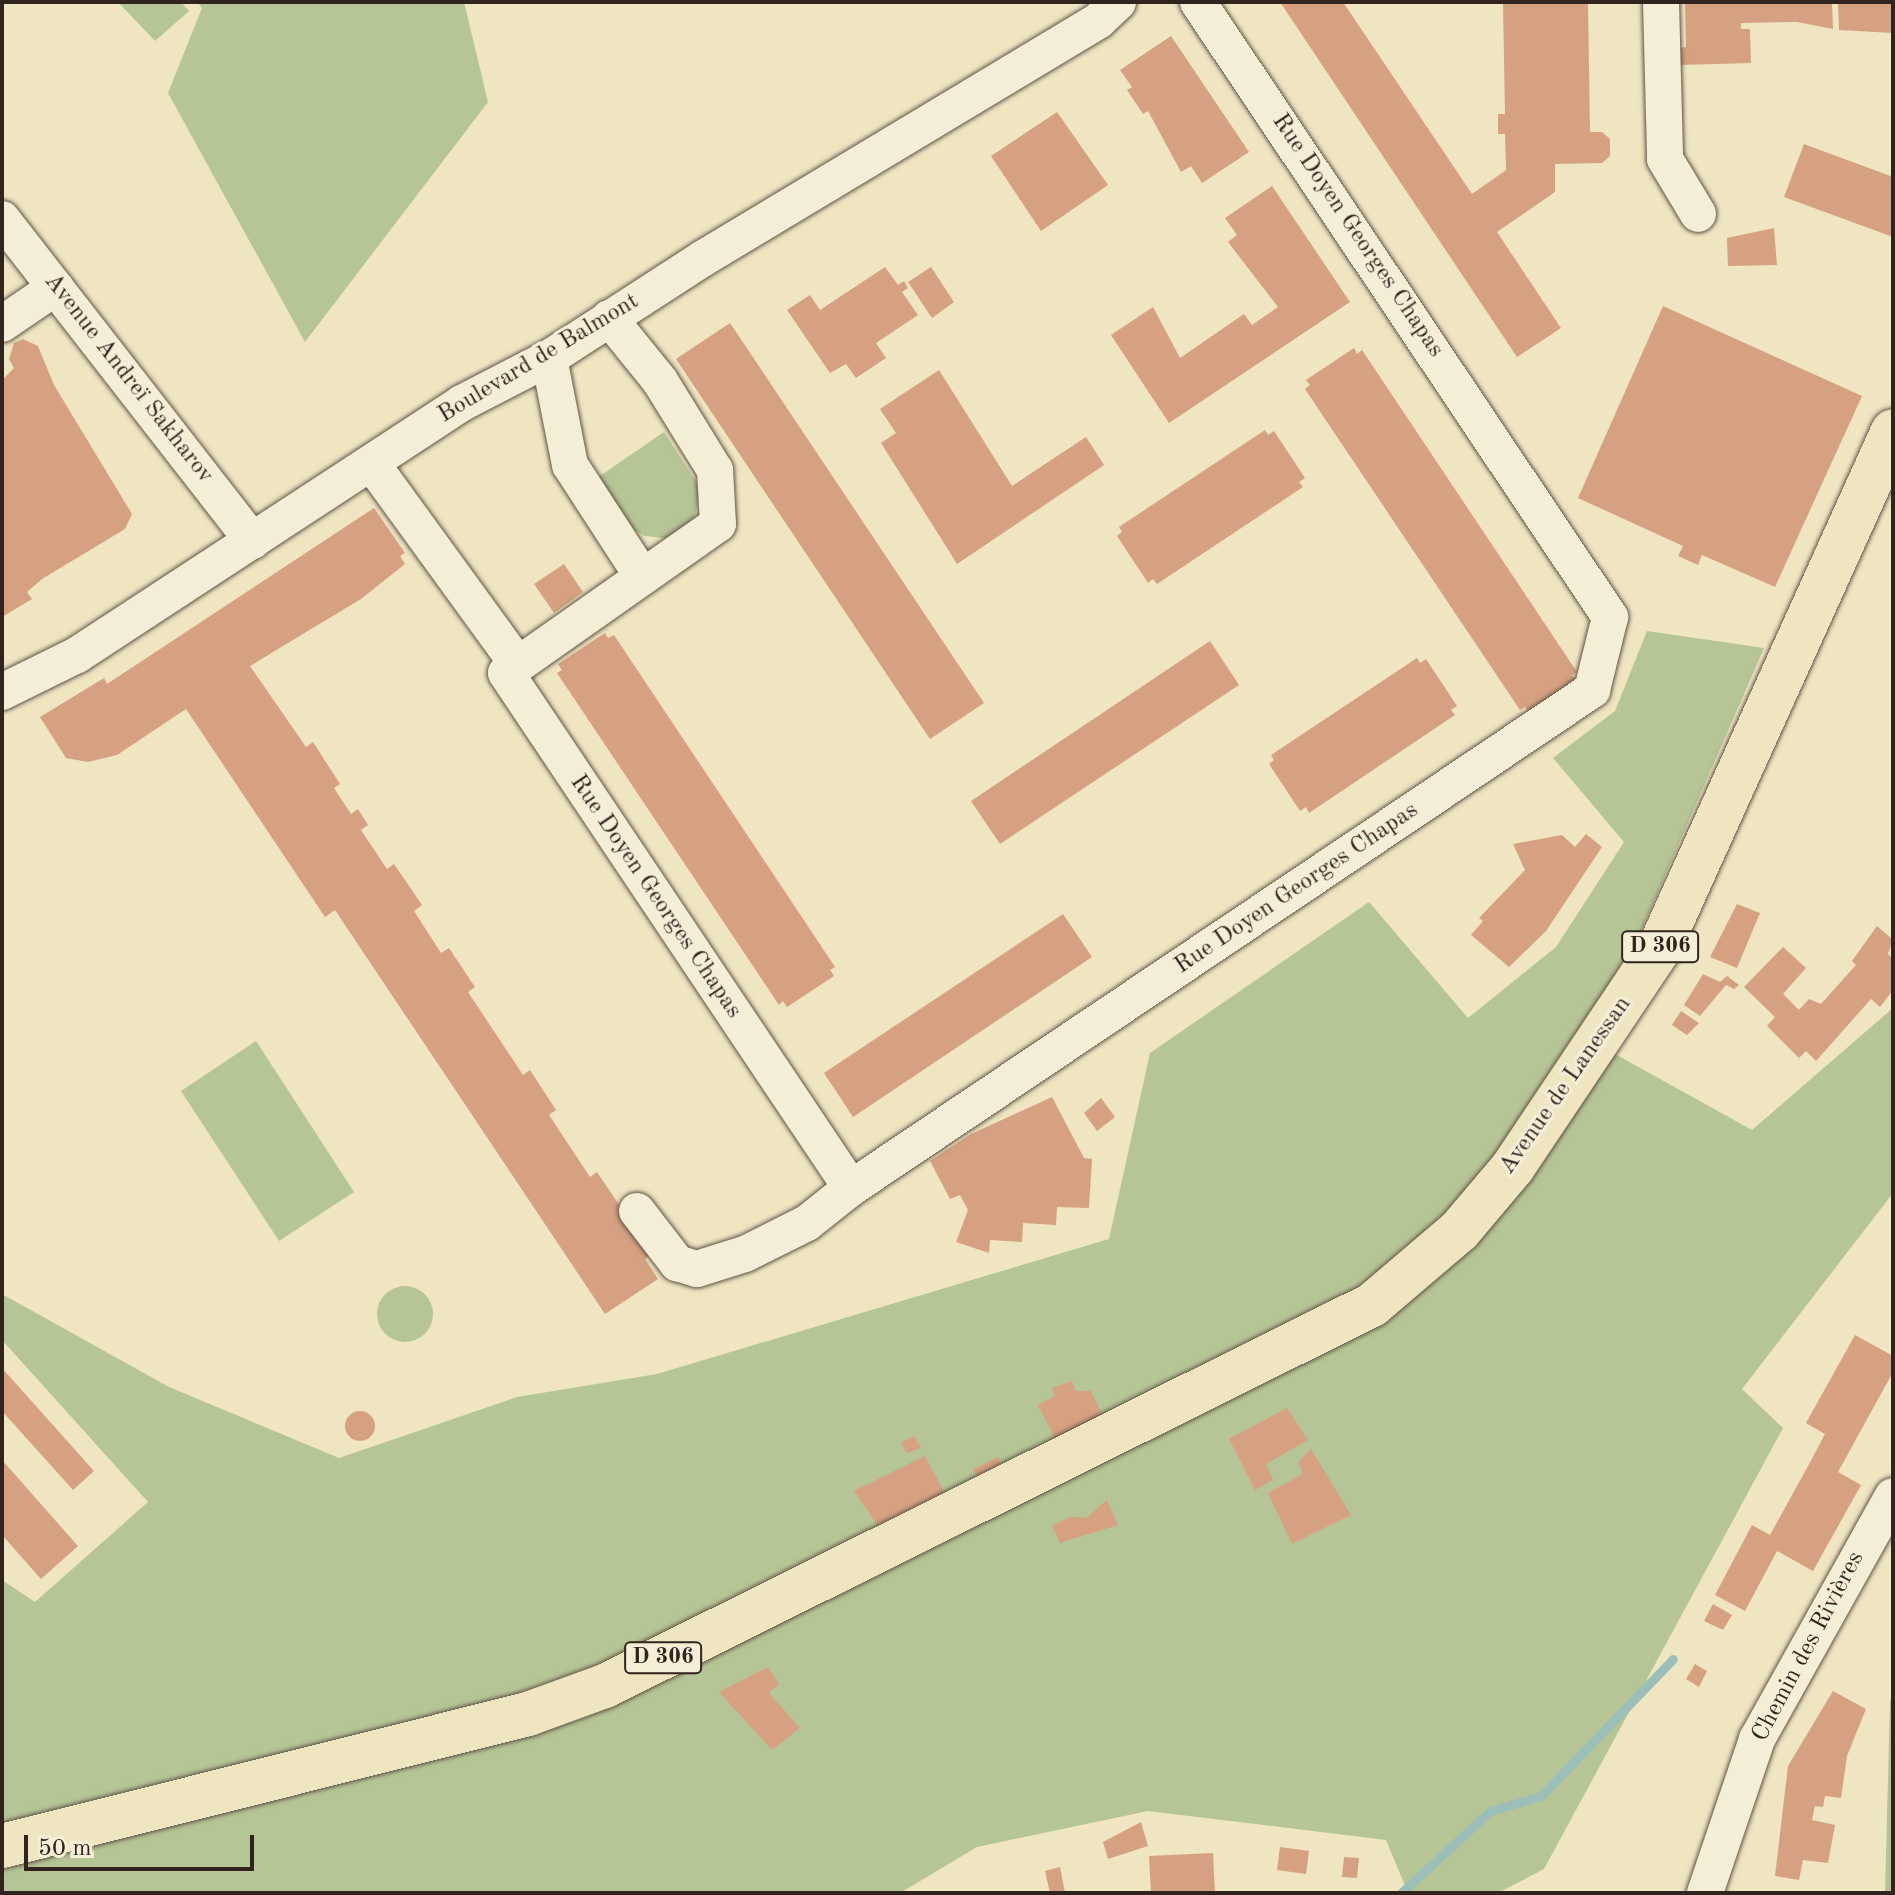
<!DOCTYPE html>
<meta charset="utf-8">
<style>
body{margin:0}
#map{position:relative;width:1895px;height:1895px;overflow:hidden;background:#efe5c1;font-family:"Old Standard TT",serif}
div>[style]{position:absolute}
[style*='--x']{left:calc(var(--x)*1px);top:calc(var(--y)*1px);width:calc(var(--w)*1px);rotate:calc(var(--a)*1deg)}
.green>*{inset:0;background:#b6c595}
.round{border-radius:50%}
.stream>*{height:9px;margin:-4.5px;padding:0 4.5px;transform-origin:4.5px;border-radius:4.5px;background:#9bbeb9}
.building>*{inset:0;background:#d5a180}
.roads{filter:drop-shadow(0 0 2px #605447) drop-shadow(0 0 2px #605447)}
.minor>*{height:36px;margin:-18px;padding:0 18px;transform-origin:18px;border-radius:18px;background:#f5eed7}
.major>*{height:44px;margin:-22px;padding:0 22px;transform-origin:22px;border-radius:22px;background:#efe5c1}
span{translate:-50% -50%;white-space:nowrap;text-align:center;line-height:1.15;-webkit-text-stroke:6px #f5eed7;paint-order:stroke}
.shield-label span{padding:2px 6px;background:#f5eed7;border:2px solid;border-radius:6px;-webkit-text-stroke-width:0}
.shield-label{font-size:22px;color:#31231e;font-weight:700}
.street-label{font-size:24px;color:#31231e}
.frame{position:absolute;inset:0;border:4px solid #31231e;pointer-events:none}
.scale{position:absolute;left:24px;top:1835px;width:230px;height:36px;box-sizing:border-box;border:4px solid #31231e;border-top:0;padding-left:10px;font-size:24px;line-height:28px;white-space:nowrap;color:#31231e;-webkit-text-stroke:6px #f5eed7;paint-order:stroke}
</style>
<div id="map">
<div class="green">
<i style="clip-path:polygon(118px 2px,181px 2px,189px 11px,155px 41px)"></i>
<i style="clip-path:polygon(197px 2px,464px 2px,488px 102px,305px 342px,168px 93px,202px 8px)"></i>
<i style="clip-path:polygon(664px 432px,701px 489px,693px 524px,672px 539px,645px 536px,632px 529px,597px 478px)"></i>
<i style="clip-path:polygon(1647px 631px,1764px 648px,1639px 935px,1579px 1034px,1752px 1130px,1893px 1008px,1893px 1193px,1742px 1389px,1783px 1428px,1544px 1869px,1498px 1893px,1408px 1893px,1386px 1840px,1148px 1811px,977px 1847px,900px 1893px,2px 1893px,2px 1580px,35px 1602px,148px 1502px,2px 1340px,2px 1294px,169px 1387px,339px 1458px,517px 1397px,657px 1374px,1109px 1239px,1150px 1053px,1369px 902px,1468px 1018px,1556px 947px,1624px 842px,1553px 758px,1615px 711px)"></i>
<i style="clip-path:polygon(256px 1041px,354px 1192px,279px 1241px,181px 1091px)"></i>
<i class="round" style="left:377px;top:1286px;width:56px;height:56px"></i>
<i style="clip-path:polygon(1893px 1695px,1893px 1893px,1885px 1893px,1890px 1701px)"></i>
</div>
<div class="stream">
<i style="--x:1401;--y:1893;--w:121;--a:-42.7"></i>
<i style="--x:1490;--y:1811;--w:53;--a:-16.4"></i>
<i style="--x:1541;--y:1796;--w:190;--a:-46.1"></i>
</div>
<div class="building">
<i style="clip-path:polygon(1280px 2px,1343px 2px,1472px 194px,1506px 170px,1505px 134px,1498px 134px,1498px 114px,1505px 114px,1503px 2px,1588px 2px,1590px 132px,1602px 132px,1610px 139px,1610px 156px,1602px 163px,1555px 164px,1555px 192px,1497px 232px,1561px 328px,1517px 357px)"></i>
<i style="clip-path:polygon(1685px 2px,1832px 2px,1833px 29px,1797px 22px,1741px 23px,1741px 29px,1750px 29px,1751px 63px,1680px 65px,1680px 48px,1686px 47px)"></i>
<i style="clip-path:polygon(1838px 2px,1893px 2px,1893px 33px,1839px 30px)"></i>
<i style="clip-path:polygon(1171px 36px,1249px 152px,1202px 183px,1191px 166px,1181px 172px,1148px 111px,1143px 114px,1127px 90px,1132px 87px,1120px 70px)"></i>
<i style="clip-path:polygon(1057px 112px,1108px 185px,1041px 231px,991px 156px)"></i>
<i style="clip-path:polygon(1804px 144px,1893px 177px,1893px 237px,1784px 197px)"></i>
<i style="clip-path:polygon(1272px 186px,1350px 302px,1169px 423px,1111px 335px,1153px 307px,1180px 358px,1244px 314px,1252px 325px,1278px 307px,1228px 242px,1237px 235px,1225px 218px)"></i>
<i style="clip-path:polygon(1774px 228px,1777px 265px,1728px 266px,1727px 238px)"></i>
<i style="clip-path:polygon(885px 267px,898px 285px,904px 281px,908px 288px,902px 292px,918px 315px,876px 343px,886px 358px,856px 378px,846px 364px,830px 373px,787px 310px,810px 295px,820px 310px)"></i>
<i style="clip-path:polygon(931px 267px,954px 302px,932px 318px,908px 282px)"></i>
<i style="clip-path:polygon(1663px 306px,1862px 396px,1775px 587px,1702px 555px,1698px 565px,1678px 556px,1683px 546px,1578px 498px)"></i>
<i style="clip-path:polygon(730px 323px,984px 703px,930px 739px,676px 359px)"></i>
<i style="clip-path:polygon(23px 339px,38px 346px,54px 385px,132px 514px,125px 529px,42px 579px,27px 592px,32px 599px,2px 617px,2px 380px,14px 368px,9px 359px,14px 343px)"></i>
<i style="clip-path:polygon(1354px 348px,1357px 354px,1362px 350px,1577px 672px,1572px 675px,1575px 681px,1529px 712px,1525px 707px,1520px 710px,1305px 389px,1310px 385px,1306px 380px)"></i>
<i style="clip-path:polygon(939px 370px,1012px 486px,1086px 437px,1104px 465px,957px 564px,881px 443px,896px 433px,880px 409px)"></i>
<i style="clip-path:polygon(1265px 430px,1268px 435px,1274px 431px,1305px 478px,1299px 482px,1303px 487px,1157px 584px,1153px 579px,1148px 583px,1117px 536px,1122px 532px,1119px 527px)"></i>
<i style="clip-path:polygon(374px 508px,405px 553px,400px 556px,405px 564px,361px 599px,250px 666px,306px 747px,313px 742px,340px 784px,334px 788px,351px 814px,358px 809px,368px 825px,361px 830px,387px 869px,394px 864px,422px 905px,414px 911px,441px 953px,449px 948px,475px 987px,468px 992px,523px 1075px,530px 1070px,556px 1110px,549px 1115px,590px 1177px,597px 1172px,652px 1254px,645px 1259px,658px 1279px,605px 1314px,335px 910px,325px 917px,186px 709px,117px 755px,88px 762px,66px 758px,40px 717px,104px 678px,107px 684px)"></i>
<i style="clip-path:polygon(564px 564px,583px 592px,554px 613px,534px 584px)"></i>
<i style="clip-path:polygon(605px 633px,608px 638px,614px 635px,835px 967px,830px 970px,834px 976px,787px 1007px,783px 1001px,779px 1005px,557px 673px,562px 670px,558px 664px)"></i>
<i style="clip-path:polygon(1210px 641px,1239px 685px,1000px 844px,971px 801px)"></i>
<i style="clip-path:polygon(1417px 658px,1420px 663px,1426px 659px,1457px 706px,1451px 710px,1455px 715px,1309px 813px,1306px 807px,1300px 811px,1269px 764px,1274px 760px,1271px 755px)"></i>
<i style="clip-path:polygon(1586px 834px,1602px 847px,1546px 931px,1509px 967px,1471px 935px,1483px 921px,1479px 918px,1525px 870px,1513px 844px,1562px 835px,1575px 847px)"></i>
<i style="clip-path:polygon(1737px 904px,1760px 913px,1737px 968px,1710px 957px)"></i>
<i style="clip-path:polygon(1063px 914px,1092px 957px,853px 1117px,824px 1073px)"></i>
<i style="clip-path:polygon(1877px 926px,1893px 940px,1888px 954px,1893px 959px,1893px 990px,1880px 1007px,1871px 999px,1816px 1061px,1806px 1051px,1799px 1058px,1767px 1026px,1775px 1017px,1744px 987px,1783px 947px,1806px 968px,1783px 994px,1799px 1010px,1809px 999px,1821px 1004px,1856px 965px,1852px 961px)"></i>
<i style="clip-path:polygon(1703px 974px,1720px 982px,1727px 976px,1739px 985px,1734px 989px,1726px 985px,1700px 1016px,1684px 1005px)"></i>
<i style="clip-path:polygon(1681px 1011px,1699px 1023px,1687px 1035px,1672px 1025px)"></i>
<i style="clip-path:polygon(1052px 1097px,1084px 1158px,1092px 1159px,1089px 1208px,1057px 1207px,1056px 1225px,1023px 1223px,1022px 1242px,990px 1240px,989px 1253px,956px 1242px,968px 1210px,960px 1195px,950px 1199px,930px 1161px,971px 1134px)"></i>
<i style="clip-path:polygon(1101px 1098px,1115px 1117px,1097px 1131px,1084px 1113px)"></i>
<i style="clip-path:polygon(1855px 1335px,1893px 1356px,1893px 1372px,1838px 1472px,1861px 1485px,1813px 1571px,1777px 1551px,1745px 1611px,1715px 1595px,1752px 1525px,1770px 1535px,1813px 1457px,1825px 1434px,1806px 1423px)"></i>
<i style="clip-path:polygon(2px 1368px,94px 1471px,73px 1490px,2px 1411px)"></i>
<i style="clip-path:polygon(1072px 1381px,1076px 1391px,1091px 1391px,1107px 1424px,1059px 1447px,1038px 1405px,1055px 1396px,1052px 1388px)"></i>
<i style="clip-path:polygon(1287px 1408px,1308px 1440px,1266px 1464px,1273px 1480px,1255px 1490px,1229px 1439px)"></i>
<i class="round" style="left:345px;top:1411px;width:30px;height:30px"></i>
<i style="clip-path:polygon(914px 1436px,921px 1448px,907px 1453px,901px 1443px)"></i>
<i style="clip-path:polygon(1311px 1449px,1351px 1515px,1292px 1544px,1268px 1493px,1303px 1474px,1298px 1462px)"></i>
<i style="clip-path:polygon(925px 1456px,949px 1501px,883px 1533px,854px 1491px)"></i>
<i style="clip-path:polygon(998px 1457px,1006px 1473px,982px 1485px,973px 1469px)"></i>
<i style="clip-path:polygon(2px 1460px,78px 1546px,41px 1579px,2px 1535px)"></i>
<i style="clip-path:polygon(1107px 1500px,1118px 1525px,1060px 1543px,1052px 1526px,1070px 1517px,1086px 1518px)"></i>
<i style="clip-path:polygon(1713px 1604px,1732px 1615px,1723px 1630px,1704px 1621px)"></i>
<i style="clip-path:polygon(1695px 1664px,1707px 1671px,1699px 1687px,1686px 1679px)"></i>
<i style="clip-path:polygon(768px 1667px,779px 1684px,769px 1693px,800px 1728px,772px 1750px,719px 1692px)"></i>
<i style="clip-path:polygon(1833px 1691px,1866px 1709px,1847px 1756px,1841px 1798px,1825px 1796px,1823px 1807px,1815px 1806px,1812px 1820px,1835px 1825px,1828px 1863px,1803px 1860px,1799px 1880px,1775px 1876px,1788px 1766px)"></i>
<i style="clip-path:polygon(1141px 1822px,1148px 1846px,1108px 1859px,1103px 1842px)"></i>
<i style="clip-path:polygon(1280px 1847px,1309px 1851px,1306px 1874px,1277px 1870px)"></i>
<i style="clip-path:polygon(1213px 1853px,1215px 1893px,1151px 1893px,1149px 1856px)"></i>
<i style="clip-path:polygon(1344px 1857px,1359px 1858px,1357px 1878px,1342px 1877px)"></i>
<i style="clip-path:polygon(1060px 1867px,1065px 1893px,1050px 1893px,1045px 1871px)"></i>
</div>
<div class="roads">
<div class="minor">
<i style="--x:1661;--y:2;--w:157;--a:88.5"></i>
<i style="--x:1665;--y:159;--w:64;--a:59"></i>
<i style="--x:2;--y:219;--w:408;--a:52.1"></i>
<i style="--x:609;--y:318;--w:81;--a:51"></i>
<i style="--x:660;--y:381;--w:105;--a:58.3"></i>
<i style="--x:715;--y:470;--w:54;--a:86.8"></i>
<i style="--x:718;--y:524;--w:259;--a:144.9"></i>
<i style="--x:506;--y:673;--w:620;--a:56.18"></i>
<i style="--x:851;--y:1188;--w:893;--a:-33.9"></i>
<i style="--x:1592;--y:690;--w:75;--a:-76.1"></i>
<i style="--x:1610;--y:617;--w:740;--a:-123.82"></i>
<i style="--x:2;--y:324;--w:65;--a:-34.4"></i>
<i style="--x:549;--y:358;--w:109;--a:78.9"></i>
<i style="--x:570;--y:465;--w:132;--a:57"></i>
<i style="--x:372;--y:464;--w:248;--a:54"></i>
<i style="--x:2;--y:692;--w:84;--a:-26.3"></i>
<i style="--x:77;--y:655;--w:460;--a:-33.2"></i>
<i style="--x:462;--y:403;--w:98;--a:-27.3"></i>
<i style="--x:549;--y:358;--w:182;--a:-32.9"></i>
<i style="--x:702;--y:259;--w:463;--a:-31"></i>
<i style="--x:1099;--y:20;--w:26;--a:-43"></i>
<i style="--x:637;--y:1211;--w:66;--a:52.4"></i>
<i style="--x:677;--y:1263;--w:21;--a:17"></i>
<i style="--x:697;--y:1269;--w:50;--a:-17.4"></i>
<i style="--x:745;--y:1254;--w:69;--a:-26.6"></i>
<i style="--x:807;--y:1223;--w:56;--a:-38.5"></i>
<i style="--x:1705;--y:1893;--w:163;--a:-71.3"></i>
<i style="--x:1757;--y:1739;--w:278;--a:-60.8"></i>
</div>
<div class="major">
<i style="--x:2;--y:1846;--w:542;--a:-14.09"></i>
<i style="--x:528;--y:1714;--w:82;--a:-20"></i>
<i style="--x:605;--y:1686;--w:856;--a:-26.42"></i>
<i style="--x:1372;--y:1305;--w:114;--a:-40.4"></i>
<i style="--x:1459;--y:1231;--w:84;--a:-49.8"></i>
<i style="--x:1513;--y:1167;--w:262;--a:-56.2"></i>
<i style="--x:1659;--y:949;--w:568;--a:-65.69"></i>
</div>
</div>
<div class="shield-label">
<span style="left:1660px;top:947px">D 306</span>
<span style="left:663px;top:1658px">D 306</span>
</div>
<div class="street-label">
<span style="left:1357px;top:236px;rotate:56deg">Rue Doyen Georges Chapas</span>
<span style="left:539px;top:359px;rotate:-31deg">Boulevard de Balmont</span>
<span style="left:128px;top:379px;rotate:52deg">Avenue Andreï Sakharov</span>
<span style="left:1297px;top:889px;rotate:-34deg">Rue Doyen Georges Chapas</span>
<span style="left:655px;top:897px;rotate:56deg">Rue Doyen Georges Chapas</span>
<span style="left:1566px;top:1086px;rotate:-55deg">Avenue de Lanessan</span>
<span style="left:1809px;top:1647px;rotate:-62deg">Chemin des Rivières</span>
</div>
<div class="frame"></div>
<div class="scale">50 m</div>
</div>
